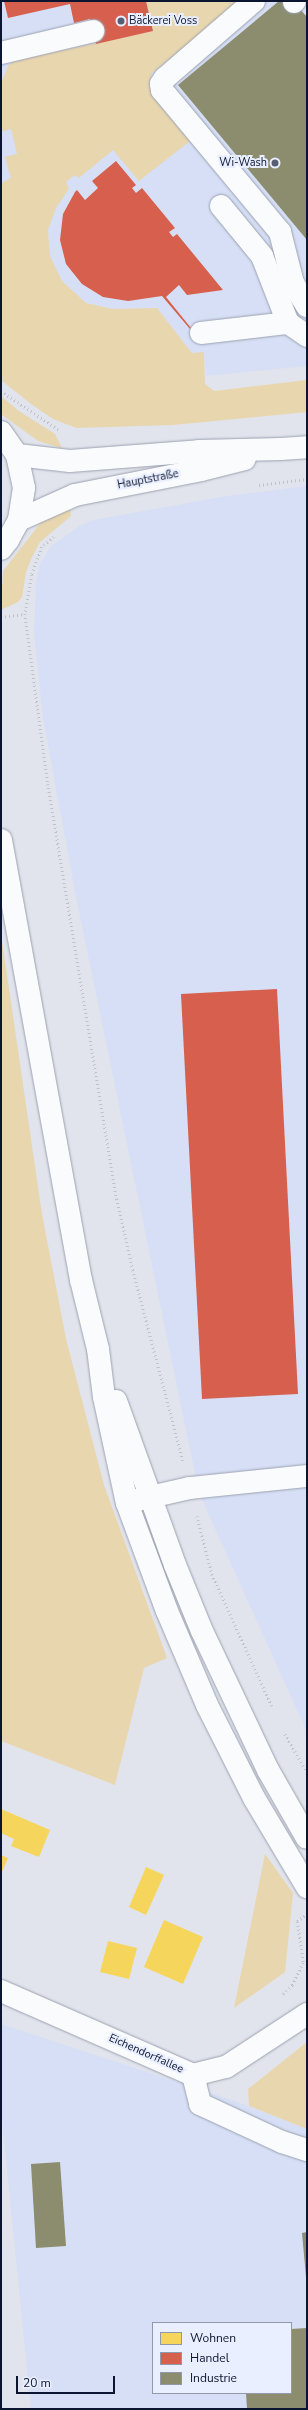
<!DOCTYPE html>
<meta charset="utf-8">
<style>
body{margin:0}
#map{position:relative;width:308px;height:2410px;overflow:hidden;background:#e1e4ec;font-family:"Nunito Sans",sans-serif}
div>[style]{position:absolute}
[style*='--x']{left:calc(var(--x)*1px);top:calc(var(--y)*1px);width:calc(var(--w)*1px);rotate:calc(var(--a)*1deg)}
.built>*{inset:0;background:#d6dff5}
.green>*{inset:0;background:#e8d6ae}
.homes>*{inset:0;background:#f6d55c}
.shops>*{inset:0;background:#d6604d}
.industry>*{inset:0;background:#8c8c6e}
.path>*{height:2.5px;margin-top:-1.25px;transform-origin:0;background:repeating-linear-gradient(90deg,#c0c2c8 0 1px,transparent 0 4px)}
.roads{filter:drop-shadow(0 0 1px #9ba1b1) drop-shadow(0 0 1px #9ba1b1)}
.minor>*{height:22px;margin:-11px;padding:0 11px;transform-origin:11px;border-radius:11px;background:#fafbfc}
.major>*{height:22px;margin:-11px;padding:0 11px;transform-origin:11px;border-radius:11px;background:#fafbfc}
.dots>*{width:11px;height:11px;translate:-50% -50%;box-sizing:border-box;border:2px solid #e9efff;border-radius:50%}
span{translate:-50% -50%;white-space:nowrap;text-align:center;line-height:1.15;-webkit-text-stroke:4px #e9efff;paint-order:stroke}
.poi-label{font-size:11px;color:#0c1530}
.left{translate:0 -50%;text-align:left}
.right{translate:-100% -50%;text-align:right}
.street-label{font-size:11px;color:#0c1530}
.frame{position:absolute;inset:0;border:2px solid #0c1530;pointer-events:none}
.legend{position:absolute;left:152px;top:2322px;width:140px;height:72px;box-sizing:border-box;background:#e9efff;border:1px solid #9198ac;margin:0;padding:5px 7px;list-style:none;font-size:12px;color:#0c1530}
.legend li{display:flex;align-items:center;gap:8px;height:20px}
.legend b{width:20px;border:1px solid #9198ac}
.scale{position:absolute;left:16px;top:2376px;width:99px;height:18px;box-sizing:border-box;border:2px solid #0c1530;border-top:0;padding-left:5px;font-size:12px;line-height:14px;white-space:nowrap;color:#0c1530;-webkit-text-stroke:3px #e9efff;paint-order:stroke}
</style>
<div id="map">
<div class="built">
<i style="clip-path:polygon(1px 1px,307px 1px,307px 366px,206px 376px,204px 353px,192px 353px,157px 308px,112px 309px,86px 303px,62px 281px,50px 256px,48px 230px,1px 192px)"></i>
<i style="clip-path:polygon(307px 486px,307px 1732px,199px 1493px,76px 897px,43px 718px,34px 633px,36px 582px,40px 564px,51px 546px,81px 525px,93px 520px,227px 496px)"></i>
<i style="clip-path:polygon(evenodd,1px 2024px,232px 2100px,307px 2129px,307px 2409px,31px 2409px,1px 2110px,1px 2024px,153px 2323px,291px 2323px,291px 2393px,153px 2393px,153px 2323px)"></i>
</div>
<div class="green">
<i style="clip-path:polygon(146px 1px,240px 1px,152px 73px,149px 84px,153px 97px,190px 141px,139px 181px,113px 150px,79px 178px,75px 175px,66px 182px,69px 189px,56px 208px,48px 230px,50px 256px,62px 281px,86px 303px,112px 309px,157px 308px,192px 353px,204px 352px,205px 384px,214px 391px,307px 380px,307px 412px,173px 425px,76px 428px,53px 419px,31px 404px,1px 380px,1px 183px,11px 178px,5px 157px,17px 154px,11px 129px,1px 132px,1px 83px,8px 66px,13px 61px,153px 31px)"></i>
<i style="clip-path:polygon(1px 396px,19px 411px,55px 434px,62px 448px,38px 441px,1px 414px)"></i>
<i style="clip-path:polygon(70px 505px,71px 516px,40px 542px,32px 557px,26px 572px,22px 597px,18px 602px,1px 610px,3px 571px,42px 521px)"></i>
<i style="clip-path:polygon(1px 934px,42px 1214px,66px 1339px,104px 1485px,167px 1658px,144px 1668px,115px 1785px,1px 1741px)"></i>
<i style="clip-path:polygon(265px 1854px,293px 1893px,285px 1972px,234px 2008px)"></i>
<i style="clip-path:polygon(307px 2042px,307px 2129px,249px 2106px,248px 2089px)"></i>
</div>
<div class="homes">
<i style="clip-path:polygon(1px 1809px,50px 1830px,39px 1857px,11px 1846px,14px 1839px,1px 1833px)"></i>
<i style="clip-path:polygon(1px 1855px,8px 1858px,1px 1874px)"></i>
<i style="clip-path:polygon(146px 1867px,164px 1875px,146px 1915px,129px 1907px)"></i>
<i style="clip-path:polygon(164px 1920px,203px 1937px,183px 1984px,144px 1967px)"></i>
<i style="clip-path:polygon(108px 1941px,137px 1948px,129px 1979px,100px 1972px)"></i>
</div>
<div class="shops">
<i style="clip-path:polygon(4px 1px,146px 1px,153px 31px,96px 44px,90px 19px,74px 23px,70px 4px,8px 18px)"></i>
<i style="clip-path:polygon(116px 161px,136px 185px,132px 188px,136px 193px,142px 188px,175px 228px,169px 232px,173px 237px,177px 234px,223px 290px,187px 295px,179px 285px,166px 297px,191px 328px,190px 329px,162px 296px,128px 301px,103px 297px,82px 284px,66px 264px,60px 240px,63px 214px,75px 192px,77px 190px,85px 200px,98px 188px,92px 181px)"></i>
<i style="clip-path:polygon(277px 989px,298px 1394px,202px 1399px,181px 994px)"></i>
</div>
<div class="industry">
<i style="clip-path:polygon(279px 1px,293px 1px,307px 17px,307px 240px,178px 85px)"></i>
<i style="clip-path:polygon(60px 2162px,66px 2246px,36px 2248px,31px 2164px)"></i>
<i style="clip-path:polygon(307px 2232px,307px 2277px,306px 2277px,302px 2233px)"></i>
<i style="clip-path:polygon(307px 2328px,307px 2409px,247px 2409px,246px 2393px,291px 2393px,291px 2329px)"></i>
</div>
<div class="path">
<i style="--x:1;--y:391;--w:70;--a:33.9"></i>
<i style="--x:259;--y:485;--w:48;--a:-7.1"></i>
<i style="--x:54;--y:537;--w:16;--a:140"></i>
<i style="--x:42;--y:547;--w:30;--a:110"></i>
<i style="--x:32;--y:575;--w:40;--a:100"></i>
<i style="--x:25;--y:614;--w:172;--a:82.3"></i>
<i style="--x:48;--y:784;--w:421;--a:80.6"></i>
<i style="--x:117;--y:1199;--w:73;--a:77.3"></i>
<i style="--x:133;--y:1270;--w:197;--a:75.3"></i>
<i style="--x:1;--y:617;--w:24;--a:-7"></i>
<i style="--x:197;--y:1516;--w:60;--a:75.5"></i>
<i style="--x:212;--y:1574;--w:145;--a:65.6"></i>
<i style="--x:285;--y:1734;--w:44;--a:59.9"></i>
<i style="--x:283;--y:1994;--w:13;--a:-45"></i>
<i style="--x:292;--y:1985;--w:25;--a:-64"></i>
<i style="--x:303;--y:1962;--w:41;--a:-98.3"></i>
<i style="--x:297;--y:1921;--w:11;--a:-34"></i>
</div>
<div class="roads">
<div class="minor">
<i style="--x:254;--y:1;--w:118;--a:139.1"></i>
<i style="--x:165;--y:78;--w:7;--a:124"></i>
<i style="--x:161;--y:84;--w:6;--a:81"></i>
<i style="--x:162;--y:90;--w:185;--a:50.3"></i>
<i style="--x:280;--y:232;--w:53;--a:75.7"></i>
<i style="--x:293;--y:283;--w:27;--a:59"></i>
<i style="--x:294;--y:2;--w:1;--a:-45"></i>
<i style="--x:1;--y:53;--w:95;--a:-13.4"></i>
<i style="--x:221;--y:206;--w:65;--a:50.6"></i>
<i style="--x:262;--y:256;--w:72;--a:68.8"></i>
<i style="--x:201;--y:333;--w:88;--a:-6.6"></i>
<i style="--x:288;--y:323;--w:23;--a:34"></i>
<i style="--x:1;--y:840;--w:447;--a:79.7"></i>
<i style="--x:81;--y:1280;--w:71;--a:76.2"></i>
<i style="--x:98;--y:1349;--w:48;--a:82.9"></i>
<i style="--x:104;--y:1397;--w:108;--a:77.8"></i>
<i style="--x:127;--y:1503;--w:115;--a:69.7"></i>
<i style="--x:167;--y:1611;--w:102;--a:66.9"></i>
<i style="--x:207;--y:1705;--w:104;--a:63.2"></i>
<i style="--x:254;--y:1798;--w:104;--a:59.2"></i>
<i style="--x:116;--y:1401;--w:174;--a:70.2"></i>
<i style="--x:175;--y:1565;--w:71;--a:67.8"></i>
<i style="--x:202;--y:1631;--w:154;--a:64.6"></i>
<i style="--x:268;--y:1770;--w:78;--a:60.2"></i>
<i style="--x:137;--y:1500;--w:54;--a:-12.8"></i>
<i style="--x:190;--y:1488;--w:118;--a:-5.9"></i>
<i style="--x:1;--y:1991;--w:210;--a:23.6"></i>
<i style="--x:193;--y:2075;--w:34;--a:-14"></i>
<i style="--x:226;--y:2067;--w:97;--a:-33.2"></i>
<i style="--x:193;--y:2075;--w:30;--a:76"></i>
<i style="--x:200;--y:2104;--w:90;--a:24.9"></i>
<i style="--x:282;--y:2142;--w:26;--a:18"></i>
</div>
<div class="major">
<i style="--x:1;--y:432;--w:28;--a:55"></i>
<i style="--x:17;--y:455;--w:34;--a:78"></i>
<i style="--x:24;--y:488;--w:32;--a:99"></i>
<i style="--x:19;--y:520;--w:23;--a:119"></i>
<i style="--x:8;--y:540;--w:11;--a:128"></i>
<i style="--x:17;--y:455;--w:53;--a:6.5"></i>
<i style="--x:70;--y:461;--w:129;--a:-4.4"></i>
<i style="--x:199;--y:451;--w:82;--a:-1.4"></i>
<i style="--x:281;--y:449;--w:26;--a:-4"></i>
<i style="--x:19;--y:520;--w:61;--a:-24.1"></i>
<i style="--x:75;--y:495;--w:128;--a:-11.2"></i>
<i style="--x:201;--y:470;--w:45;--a:-14"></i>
</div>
</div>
<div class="dots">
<i style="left:121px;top:21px;background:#575d72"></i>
<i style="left:275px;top:163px;background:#575d72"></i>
</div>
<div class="poi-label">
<span class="left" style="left:129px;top:21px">Bäckerei Voss</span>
<span class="right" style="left:267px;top:163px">Wi-Wash</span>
</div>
<div class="street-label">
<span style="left:148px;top:480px;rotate:-11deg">Hauptstraße</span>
<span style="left:146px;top:2054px;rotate:24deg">Eichendorffallee</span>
</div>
<div class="frame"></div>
<ul class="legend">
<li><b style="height:11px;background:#f6d55c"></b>Wohnen</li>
<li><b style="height:11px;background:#d6604d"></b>Handel</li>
<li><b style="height:11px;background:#8c8c6e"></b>Industrie</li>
</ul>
<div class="scale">20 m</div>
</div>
